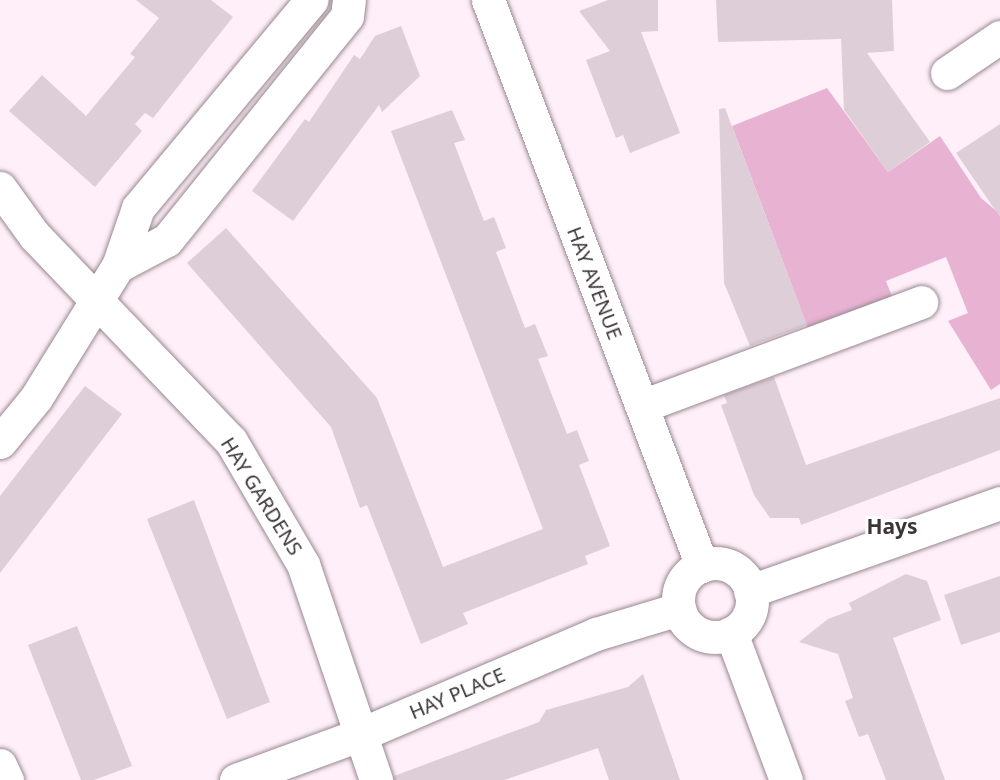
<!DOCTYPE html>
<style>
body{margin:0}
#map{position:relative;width:1000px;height:780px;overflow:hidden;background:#ffeff8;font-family:"Noto Sans",sans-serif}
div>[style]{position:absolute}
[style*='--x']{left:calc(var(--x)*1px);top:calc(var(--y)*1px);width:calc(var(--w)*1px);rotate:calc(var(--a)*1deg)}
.green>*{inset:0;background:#e8b2d3}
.building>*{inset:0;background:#deced7}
.roads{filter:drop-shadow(0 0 2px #978891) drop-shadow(0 0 2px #978891)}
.minor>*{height:33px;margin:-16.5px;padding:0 16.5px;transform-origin:16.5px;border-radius:16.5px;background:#fff}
.minor>.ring{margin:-16.5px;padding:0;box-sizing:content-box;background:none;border:33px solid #fff;border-radius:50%}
span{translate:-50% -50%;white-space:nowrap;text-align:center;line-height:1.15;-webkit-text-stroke:6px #fff;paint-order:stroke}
.street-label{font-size:20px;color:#3b3538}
.neighbourhood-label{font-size:21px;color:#3b3538;font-weight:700}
</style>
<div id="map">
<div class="green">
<i style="clip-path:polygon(827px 88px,888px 172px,940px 136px,981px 198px,1000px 214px,1000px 384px,991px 390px,948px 321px,968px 313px,946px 257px,886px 281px,893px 299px,809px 331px,732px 126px)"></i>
</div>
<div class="building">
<i style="clip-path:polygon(136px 0,211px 0,233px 17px,153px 118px,145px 113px,135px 124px,142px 131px,95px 187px,9px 111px,42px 75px,86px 116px,135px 57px,130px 54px,159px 18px)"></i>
<i style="clip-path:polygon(608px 0,658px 0,658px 31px,641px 32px,680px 133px,630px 153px,623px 135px,616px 138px,586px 60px,610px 51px,579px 11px)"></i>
<i style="clip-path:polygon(716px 0,892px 0,894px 51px,867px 53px,930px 142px,888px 172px,844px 110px,841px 39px,718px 42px)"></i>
<i style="clip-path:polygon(401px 26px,420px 76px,382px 112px,379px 105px,293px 221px,252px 191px,305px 119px,309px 122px,354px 55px,360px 59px,375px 36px)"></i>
<i style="clip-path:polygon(725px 108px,807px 325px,750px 346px,724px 283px,719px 109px)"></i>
<i style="clip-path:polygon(452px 110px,465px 140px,454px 143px,484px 221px,494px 217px,506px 248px,496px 252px,525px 328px,535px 324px,548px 356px,538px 359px,567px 434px,577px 430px,589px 461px,579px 465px,610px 546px,585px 556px,588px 564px,463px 613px,468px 624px,421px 644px,367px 505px,360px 508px,331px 427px,187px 263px,226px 228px,377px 398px,443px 567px,543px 529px,391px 131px)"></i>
<i style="clip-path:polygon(1000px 124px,1000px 217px,956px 153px)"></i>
<i style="clip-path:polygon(774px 377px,806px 465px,1000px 398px,1000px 450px,801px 525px,799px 518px,770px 518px,754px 495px,721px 405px,727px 403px,724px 395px)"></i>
<i style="clip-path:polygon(85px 386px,122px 414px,0 573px,0 496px)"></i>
<i style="clip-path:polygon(194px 500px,270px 702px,227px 719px,147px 519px)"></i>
<i style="clip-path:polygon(906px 574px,927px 581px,941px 620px,893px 638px,945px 780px,886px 780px,868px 734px,859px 737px,845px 701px,853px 698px,838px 654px,799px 642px,828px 619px,852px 610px,849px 603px)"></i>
<i style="clip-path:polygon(1000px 576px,1000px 632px,961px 645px,944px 595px)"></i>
<i style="clip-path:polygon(77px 626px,132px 766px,94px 780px,81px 780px,28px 645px)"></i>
<i style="clip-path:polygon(643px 674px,680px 780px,609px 780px,598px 748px,504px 780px,394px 780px,394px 776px,539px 722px,546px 710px,628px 687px)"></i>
</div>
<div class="roads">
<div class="minor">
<i style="--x:488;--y:0;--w:605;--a:69.29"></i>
<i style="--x:947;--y:73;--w:64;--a:-34.2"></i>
<i style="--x:0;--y:188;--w:58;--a:54.1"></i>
<i style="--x:34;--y:235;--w:285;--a:46.3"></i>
<i style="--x:231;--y:441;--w:143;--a:59.7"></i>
<i style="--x:303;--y:564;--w:228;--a:71.3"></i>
<i style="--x:118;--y:266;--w:55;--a:-28"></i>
<i style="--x:167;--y:240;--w:287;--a:-51.2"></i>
<i style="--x:347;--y:16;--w:16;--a:-83"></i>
<i style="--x:642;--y:406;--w:298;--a:-20.4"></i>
<i style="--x:0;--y:442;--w:57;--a:-50.7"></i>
<i style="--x:36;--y:398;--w:155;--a:-58.2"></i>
<i style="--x:118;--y:266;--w:61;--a:-71"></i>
<i style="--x:138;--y:208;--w:271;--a:-50.2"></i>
<i class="ring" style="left:678px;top:563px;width:41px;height:41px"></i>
<i style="--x:750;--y:591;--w:265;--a:-19.4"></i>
<i style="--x:731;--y:633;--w:157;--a:69.5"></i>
<i style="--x:0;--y:765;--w:17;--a:65"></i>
<i style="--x:236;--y:780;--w:131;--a:-20.1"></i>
<i style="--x:359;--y:735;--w:258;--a:-23.1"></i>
<i style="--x:596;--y:634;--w:87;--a:-16.8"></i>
</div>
</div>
<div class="street-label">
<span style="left:595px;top:283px;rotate:69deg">HAY AVENUE</span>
<span style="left:262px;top:496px;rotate:58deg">HAY GARDENS</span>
<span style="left:457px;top:693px;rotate:-23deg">HAY PLACE</span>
</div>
<div class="neighbourhood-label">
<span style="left:892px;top:526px">Hays</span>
</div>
</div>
